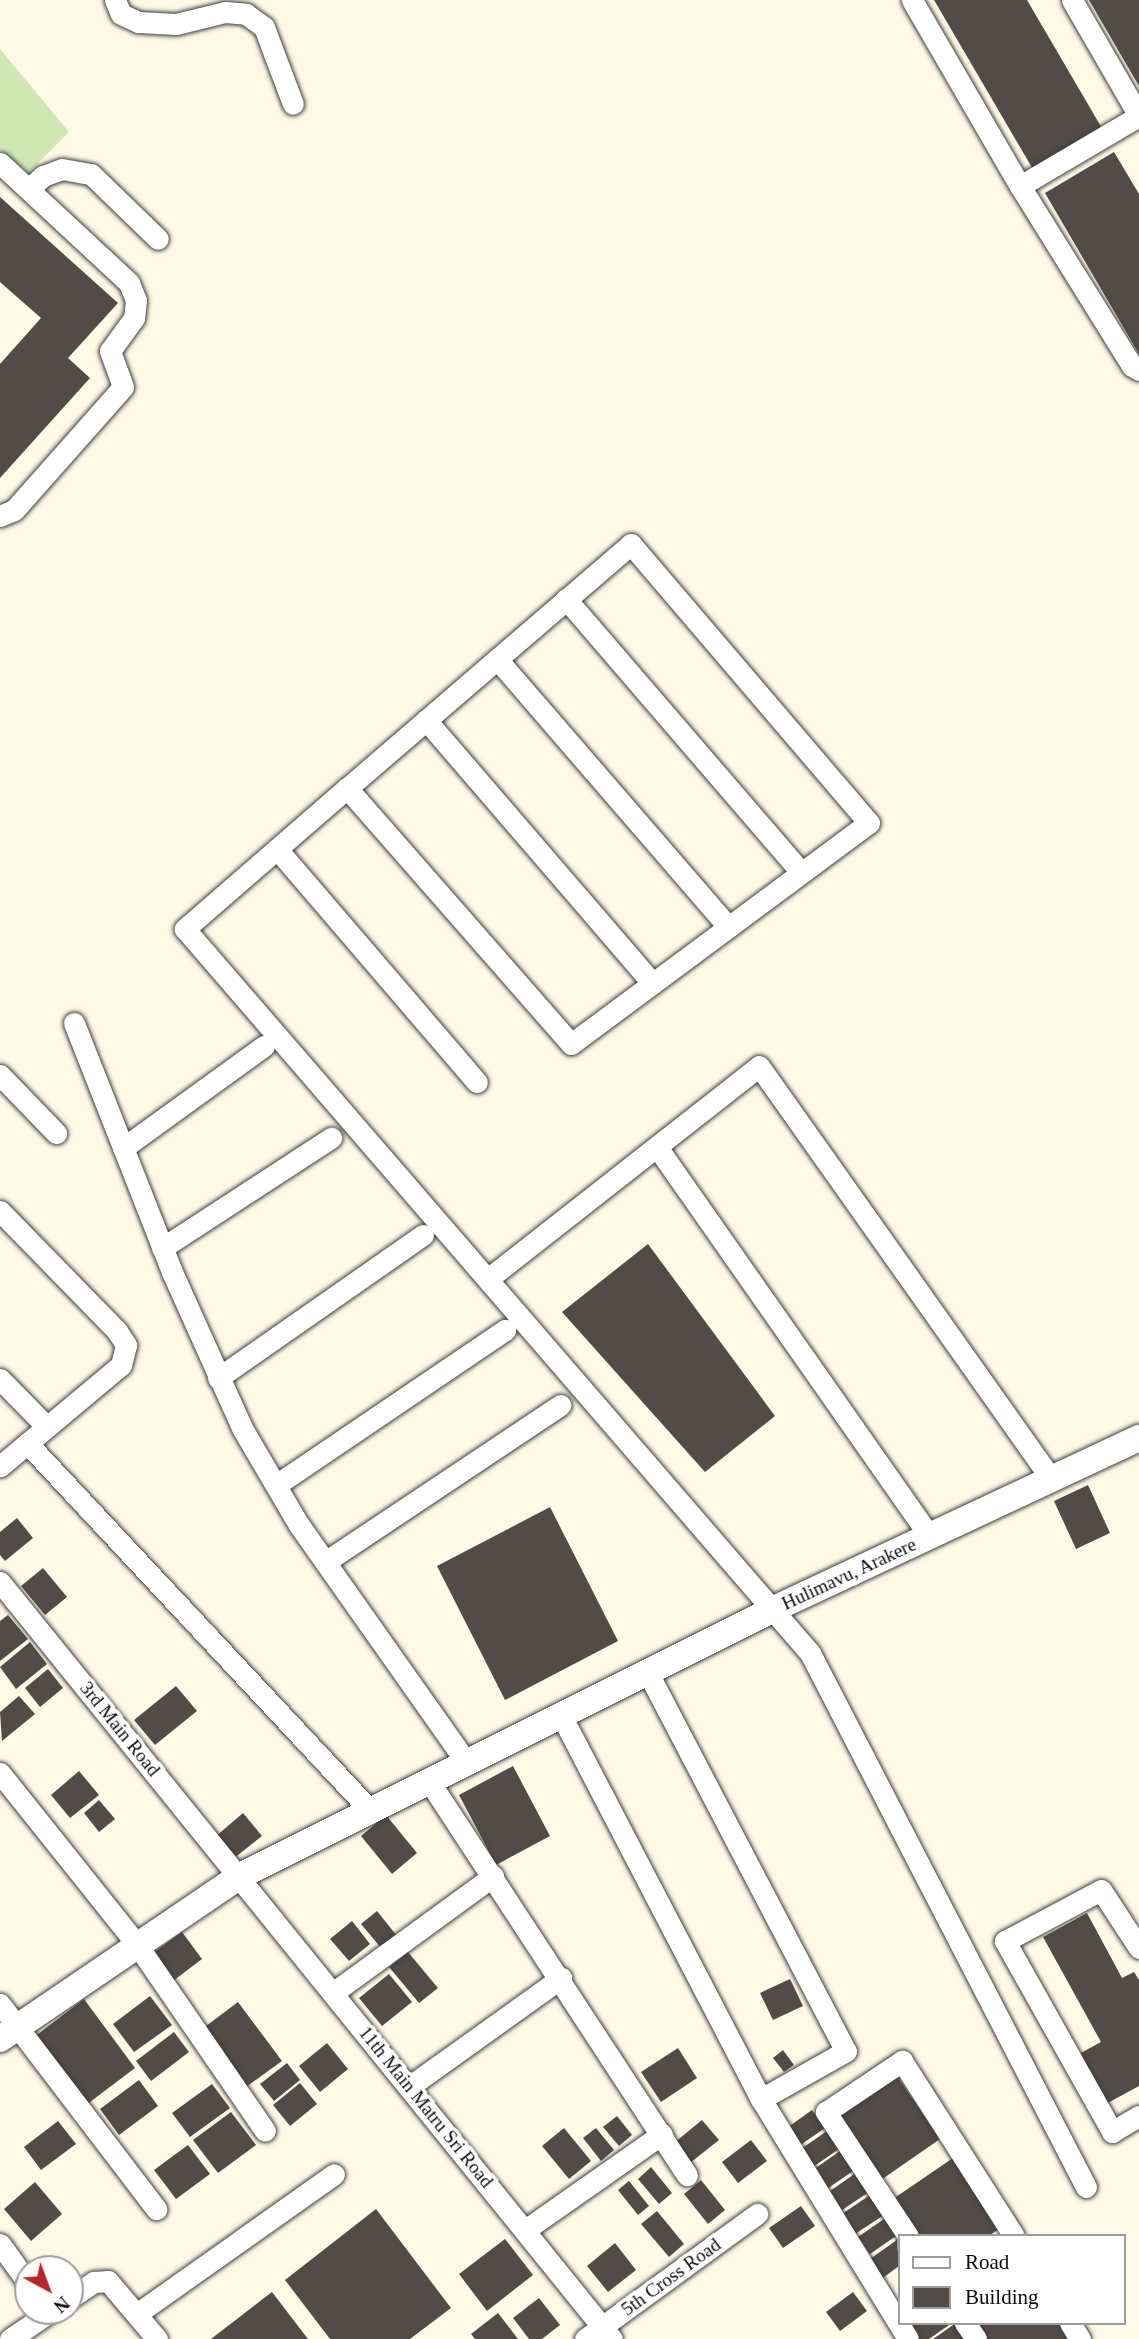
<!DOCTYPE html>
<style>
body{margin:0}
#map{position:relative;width:1139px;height:2339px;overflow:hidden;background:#fffae7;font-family:"Times New Roman",serif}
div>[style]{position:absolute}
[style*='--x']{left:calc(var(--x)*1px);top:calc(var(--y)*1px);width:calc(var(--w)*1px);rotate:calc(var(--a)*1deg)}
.green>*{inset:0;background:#cfe8b2}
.building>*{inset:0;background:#534b47}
.roads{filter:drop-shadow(0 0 2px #3d3d3d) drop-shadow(0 0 2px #3d3d3d)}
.minor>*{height:21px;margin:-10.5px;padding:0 10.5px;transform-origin:10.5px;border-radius:10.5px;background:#fff}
.tertiary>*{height:26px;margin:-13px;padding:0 13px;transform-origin:13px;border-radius:13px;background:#fff}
span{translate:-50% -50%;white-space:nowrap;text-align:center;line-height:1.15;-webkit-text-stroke:7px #fff;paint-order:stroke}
.street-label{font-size:19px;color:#0a0a0a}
.legend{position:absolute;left:898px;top:2234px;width:228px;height:91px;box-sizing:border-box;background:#fff;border:2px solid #9d9d9d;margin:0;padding:9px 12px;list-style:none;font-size:21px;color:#0a0a0a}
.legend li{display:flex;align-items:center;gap:14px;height:35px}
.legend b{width:35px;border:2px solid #9d9d9d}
.north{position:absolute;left:14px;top:2255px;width:70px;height:70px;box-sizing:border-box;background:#fff;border:2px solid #9d9d9d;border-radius:50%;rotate:139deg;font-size:19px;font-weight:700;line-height:28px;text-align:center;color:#0a0a0a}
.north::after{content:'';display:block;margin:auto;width:24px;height:32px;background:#ba232c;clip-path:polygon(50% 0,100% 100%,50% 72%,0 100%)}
</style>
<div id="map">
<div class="green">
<i style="clip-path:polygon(0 49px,69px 132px,29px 172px,0 150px)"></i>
</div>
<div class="building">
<i style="clip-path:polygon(934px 0,1027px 0,1103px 130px,1034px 171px)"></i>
<i style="clip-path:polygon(1089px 0,1139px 0,1139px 86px)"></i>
<i style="clip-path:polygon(1114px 152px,1139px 194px,1139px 354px,1045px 193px)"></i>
<i style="clip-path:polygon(0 197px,118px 303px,68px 358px,90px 378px,0 478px,0 364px,41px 318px,0 282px)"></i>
<i style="clip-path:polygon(648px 1244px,775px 1416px,705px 1472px,562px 1312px)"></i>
<i style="clip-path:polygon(1088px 1485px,1110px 1533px,1076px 1549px,1054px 1501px)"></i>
<i style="clip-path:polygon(550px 1507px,618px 1641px,505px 1700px,437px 1566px)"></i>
<i style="clip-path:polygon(17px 1518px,33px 1538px,5px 1561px,0 1555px,0 1532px)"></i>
<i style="clip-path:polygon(43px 1568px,67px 1597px,45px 1615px,21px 1586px)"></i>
<i style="clip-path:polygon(8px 1615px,28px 1639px,0 1661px,0 1621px)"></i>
<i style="clip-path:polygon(30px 1642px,47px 1664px,16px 1689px,0 1667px)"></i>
<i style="clip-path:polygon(48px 1669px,63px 1688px,40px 1707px,25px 1688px)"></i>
<i style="clip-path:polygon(176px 1686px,197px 1711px,155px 1745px,134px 1720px)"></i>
<i style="clip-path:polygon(19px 1696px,35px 1714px,2px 1741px,0 1712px)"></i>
<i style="clip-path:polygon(513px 1766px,550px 1836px,496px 1865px,459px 1795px)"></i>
<i style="clip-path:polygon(79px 1771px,99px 1795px,70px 1818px,51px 1795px)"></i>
<i style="clip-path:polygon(99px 1800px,115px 1819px,99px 1832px,84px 1813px)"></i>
<i style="clip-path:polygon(243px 1813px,262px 1836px,233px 1859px,215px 1837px)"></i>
<i style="clip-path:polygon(386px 1815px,417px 1853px,392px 1874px,361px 1836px)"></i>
<i style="clip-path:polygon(377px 1911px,397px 1936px,382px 1949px,361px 1924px)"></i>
<i style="clip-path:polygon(1087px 1913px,1122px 1978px,1134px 1972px,1139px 1980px,1139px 2086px,1104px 2105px,1077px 2055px,1101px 2042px,1043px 1937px)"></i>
<i style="clip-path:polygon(352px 1921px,370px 1944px,349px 1961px,330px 1939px)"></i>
<i style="clip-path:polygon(182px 1932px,202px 1959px,173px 1981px,153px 1953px)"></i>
<i style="clip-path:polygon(408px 1952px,438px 1988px,419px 2003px,389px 1967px)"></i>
<i style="clip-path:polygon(389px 1974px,412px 2002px,382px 2026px,359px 1998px)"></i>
<i style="clip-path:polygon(790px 1979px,803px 2006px,773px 2020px,760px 1993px)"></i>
<i style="clip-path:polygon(150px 1996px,172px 2025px,134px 2052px,113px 2024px)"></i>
<i style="clip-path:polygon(84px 1999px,135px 2068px,86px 2105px,34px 2037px)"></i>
<i style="clip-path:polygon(238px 2002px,282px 2061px,246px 2087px,202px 2029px)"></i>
<i style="clip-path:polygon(174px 2032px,189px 2052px,151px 2081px,136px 2061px)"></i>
<i style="clip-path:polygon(327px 2043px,348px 2069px,320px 2092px,299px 2066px)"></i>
<i style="clip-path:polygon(678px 2048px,697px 2078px,661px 2102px,641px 2072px)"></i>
<i style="clip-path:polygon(783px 2050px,794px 2065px,784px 2072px,773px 2058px)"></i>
<i style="clip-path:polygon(287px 2063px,300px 2080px,274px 2101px,260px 2084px)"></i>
<i style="clip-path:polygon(895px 2073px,940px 2139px,878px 2182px,833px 2115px)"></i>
<i style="clip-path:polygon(139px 2080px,158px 2106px,119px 2135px,100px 2109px)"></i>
<i style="clip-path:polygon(300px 2083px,317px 2104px,290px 2126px,273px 2105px)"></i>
<i style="clip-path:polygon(212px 2084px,230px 2108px,190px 2137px,172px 2113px)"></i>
<i style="clip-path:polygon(812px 2110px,825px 2128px,796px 2148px,784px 2130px)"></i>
<i style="clip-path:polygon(231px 2112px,256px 2145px,218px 2173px,193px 2140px)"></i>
<i style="clip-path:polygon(617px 2116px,632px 2135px,619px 2146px,603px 2127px)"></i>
<i style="clip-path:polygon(702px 2120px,719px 2140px,690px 2163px,674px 2143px)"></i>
<i style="clip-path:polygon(58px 2121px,76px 2144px,41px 2170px,24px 2147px)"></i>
<i style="clip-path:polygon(564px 2128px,591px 2161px,569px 2179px,542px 2146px)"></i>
<i style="clip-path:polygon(596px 2128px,614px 2150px,601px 2161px,583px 2138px)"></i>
<i style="clip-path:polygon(827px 2131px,839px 2149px,810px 2169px,798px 2151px)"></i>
<i style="clip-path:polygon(751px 2140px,767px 2161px,738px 2183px,722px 2162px)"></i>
<i style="clip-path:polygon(188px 2145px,210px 2174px,176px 2199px,154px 2170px)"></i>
<i style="clip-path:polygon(840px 2151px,853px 2171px,824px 2191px,810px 2172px)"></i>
<i style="clip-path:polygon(953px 2158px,1000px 2228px,989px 2236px,914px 2236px,890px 2201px)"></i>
<i style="clip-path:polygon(651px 2167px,672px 2193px,659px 2204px,638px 2179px)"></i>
<i style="clip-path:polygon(856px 2173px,869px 2192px,842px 2210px,830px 2191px)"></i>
<i style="clip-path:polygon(701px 2180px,725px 2210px,708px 2224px,684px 2194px)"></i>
<i style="clip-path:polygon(629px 2181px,649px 2206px,638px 2215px,618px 2190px)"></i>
<i style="clip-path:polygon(35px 2182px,62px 2214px,31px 2241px,4px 2209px)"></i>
<i style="clip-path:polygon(870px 2195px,884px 2215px,855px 2234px,842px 2214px)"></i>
<i style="clip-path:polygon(801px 2206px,815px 2226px,783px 2248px,769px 2228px)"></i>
<i style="clip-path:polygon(376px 2209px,451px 2308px,410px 2339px,330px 2339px,285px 2280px)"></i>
<i style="clip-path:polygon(657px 2211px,684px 2244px,669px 2257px,641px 2224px)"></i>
<i style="clip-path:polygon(884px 2219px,896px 2236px,870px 2254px,858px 2237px)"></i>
<i style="clip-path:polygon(505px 2239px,533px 2275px,487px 2311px,459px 2274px)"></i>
<i style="clip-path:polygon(897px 2240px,899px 2266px,880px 2280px,867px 2261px)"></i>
<i style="clip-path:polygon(615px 2243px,636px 2270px,608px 2292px,587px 2266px)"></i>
<i style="clip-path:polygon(272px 2292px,308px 2339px,211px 2339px)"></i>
<i style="clip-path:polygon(853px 2292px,867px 2311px,840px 2331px,826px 2312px)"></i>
<i style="clip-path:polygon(539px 2298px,560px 2325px,542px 2339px,529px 2339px,513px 2318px)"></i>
<i style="clip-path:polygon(498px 2313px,518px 2339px,475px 2339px,471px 2334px)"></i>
<i style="clip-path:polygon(904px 2323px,952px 2323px,929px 2339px,915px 2339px)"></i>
<i style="clip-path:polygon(956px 2323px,966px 2339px,933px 2339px)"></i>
<i style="clip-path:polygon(973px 2323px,1060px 2323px,1071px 2339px,983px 2339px)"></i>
</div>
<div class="roads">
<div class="minor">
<i style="--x:115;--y:0;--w:15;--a:67"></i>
<i style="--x:121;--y:14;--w:19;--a:25"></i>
<i style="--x:138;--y:22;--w:38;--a:3"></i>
<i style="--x:176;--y:24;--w:50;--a:-13.8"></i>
<i style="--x:225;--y:12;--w:21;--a:5"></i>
<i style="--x:246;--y:14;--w:22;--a:36"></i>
<i style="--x:264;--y:27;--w:82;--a:69.4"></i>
<i style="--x:912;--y:0;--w:215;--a:59.9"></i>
<i style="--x:1020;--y:186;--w:212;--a:58.1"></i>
<i style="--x:1132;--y:366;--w:8;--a:30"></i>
<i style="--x:1072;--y:0;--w:134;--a:60"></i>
<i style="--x:0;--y:163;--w:176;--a:42.9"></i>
<i style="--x:129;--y:283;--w:18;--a:68"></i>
<i style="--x:136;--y:300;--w:18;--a:96"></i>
<i style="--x:134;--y:318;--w:41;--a:126"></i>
<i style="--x:110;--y:351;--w:38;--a:70"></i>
<i style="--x:123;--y:387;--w:164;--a:131.5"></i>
<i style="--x:14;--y:510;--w:15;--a:157"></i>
<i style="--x:1020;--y:186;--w:138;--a:-30.5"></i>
<i style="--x:29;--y:189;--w:19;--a:-43"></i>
<i style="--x:43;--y:176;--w:20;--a:-20"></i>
<i style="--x:62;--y:169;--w:29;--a:10"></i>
<i style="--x:91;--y:174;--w:93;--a:44.1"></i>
<i style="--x:566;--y:599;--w:360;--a:49.3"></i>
<i style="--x:497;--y:659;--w:354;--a:49.2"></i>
<i style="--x:426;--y:720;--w:347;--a:49.3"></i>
<i style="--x:347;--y:788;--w:340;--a:48.8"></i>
<i style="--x:571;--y:1044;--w:371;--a:-36.6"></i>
<i style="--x:869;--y:823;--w:367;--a:-130.5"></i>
<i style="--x:631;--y:544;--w:374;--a:139.3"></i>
<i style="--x:347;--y:788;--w:215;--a:139"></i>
<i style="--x:185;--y:929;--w:956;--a:49.2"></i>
<i style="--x:810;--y:1653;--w:601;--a:62.67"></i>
<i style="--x:277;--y:849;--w:307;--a:49.4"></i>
<i style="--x:74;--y:1023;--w:268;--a:68.5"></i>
<i style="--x:172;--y:1272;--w:171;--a:65.8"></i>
<i style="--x:242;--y:1428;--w:113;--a:59.6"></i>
<i style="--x:299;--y:1525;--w:291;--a:54.8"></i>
<i style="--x:0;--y:1075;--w:81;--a:46"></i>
<i style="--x:657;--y:1147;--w:475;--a:55"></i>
<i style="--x:123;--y:1148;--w:174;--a:-35.9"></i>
<i style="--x:0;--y:1211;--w:168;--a:45.7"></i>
<i style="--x:117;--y:1331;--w:17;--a:57"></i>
<i style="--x:126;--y:1345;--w:21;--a:104"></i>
<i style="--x:121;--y:1365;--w:158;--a:140.1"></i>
<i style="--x:162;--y:1248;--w:202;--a:-33.1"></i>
<i style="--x:489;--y:1278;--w:343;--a:-38.1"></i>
<i style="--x:759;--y:1066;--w:507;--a:54.71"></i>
<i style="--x:218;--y:1378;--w:250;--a:-34.9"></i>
<i style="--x:0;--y:1379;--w:67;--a:45.6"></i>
<i style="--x:27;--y:1443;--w:502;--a:46.94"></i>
<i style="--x:276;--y:1485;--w:277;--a:-34.1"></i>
<i style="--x:325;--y:1562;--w:283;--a:-33.7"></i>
<i style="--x:0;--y:1582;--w:973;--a:51.05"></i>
<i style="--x:647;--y:1671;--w:429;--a:62.4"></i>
<i style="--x:846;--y:2051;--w:98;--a:150.5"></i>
<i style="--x:561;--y:1715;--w:433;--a:62.5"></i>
<i style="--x:761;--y:2099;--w:281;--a:58.5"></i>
<i style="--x:0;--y:1773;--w:221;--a:51.4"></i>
<i style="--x:138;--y:1946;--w:224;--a:55.5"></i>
<i style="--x:429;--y:1781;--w:471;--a:56.8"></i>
<i style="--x:1139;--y:1948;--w:69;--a:-123.2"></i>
<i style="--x:1101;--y:1890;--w:109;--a:152"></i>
<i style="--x:1005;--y:1941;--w:219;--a:60.7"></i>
<i style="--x:1112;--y:2132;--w:31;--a:-31"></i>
<i style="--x:334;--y:1992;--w:197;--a:-36.1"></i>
<i style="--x:0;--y:2004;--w:258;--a:52.7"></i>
<i style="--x:410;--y:2086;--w:186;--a:-35.6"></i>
<i style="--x:525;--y:2230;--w:167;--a:-35"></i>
<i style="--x:908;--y:2236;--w:149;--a:-123.5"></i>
<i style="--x:826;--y:2112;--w:92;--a:-33.9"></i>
<i style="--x:902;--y:2061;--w:208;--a:57.4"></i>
<i style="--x:0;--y:2244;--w:48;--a:54.3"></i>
<i style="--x:70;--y:2298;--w:29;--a:-34"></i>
<i style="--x:94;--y:2282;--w:14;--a:-4"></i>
<i style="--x:108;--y:2281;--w:76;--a:49.8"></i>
<i style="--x:138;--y:2313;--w:240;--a:-35.3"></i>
<i style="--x:965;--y:2323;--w:19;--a:55"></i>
<i style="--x:1070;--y:2323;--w:19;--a:58"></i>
<i style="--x:10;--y:2339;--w:50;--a:-34.3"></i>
<i style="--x:585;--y:2339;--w:213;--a:-36"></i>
</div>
<div class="tertiary">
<i style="--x:0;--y:2039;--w:290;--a:-34.2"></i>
<i style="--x:240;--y:1876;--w:599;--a:-26.57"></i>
<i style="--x:776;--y:1608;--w:401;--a:-25.1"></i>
</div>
</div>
<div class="street-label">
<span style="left:849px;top:1574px;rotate:-25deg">Hulimavu, Arakere</span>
<span style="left:120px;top:1729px;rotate:51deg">3rd Main Road</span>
<span style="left:426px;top:2107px;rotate:51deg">11th Main Matru Sri Road</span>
<span style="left:671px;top:2277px;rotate:-36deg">5th Cross Road</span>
</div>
<ul class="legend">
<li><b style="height:9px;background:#fff"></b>Road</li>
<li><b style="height:19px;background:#534b47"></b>Building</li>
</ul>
<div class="north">N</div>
</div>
